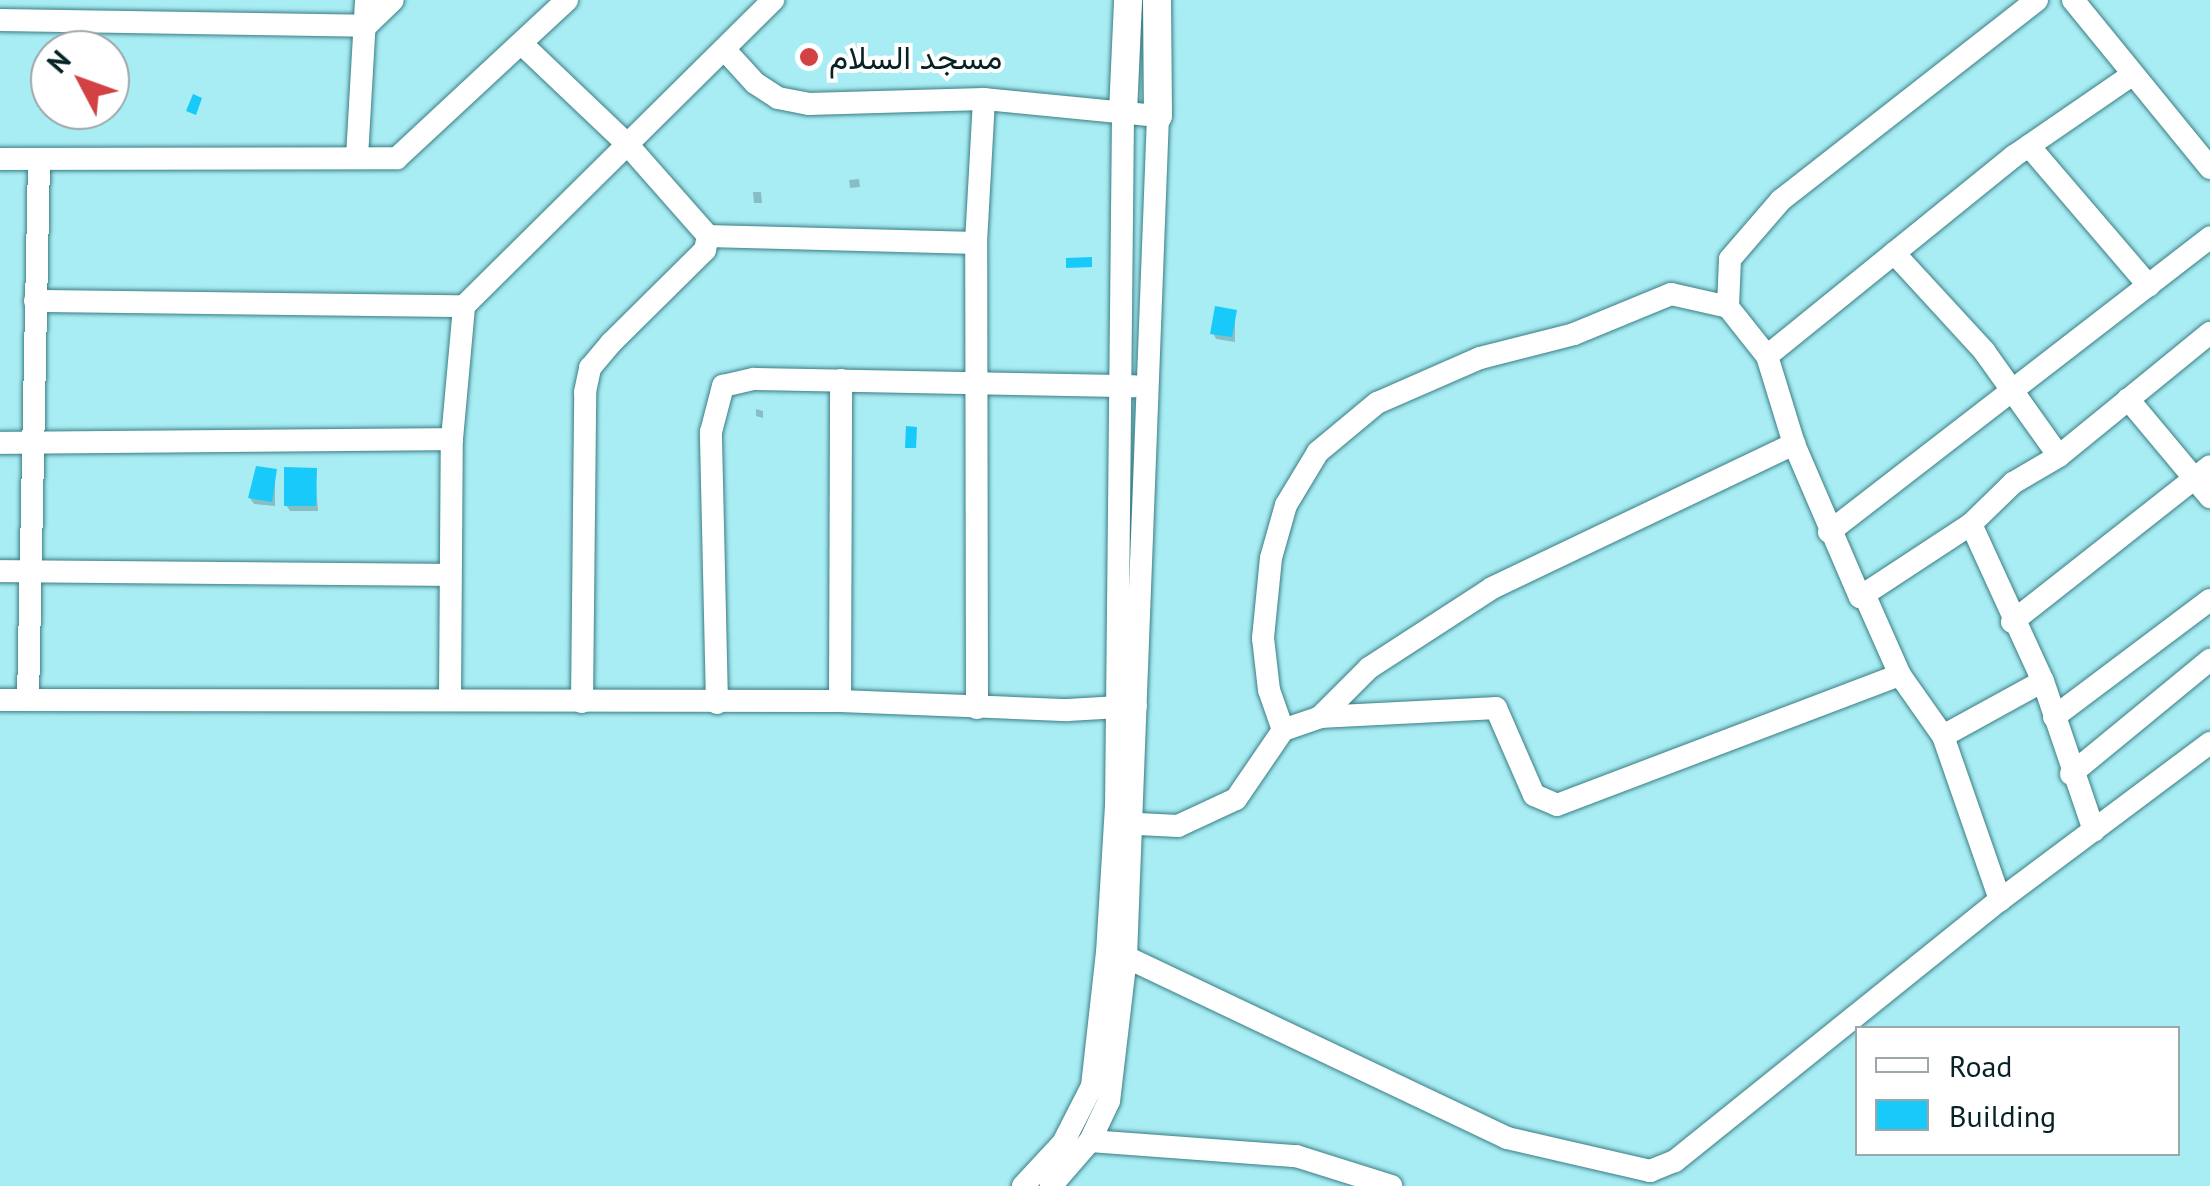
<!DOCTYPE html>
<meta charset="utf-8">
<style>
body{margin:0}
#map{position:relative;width:2210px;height:1186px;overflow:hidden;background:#a9edf4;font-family:"PT Sans",Vazirmatn,sans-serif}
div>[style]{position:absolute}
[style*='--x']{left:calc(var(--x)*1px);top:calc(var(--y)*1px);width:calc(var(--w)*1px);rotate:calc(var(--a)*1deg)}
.shadow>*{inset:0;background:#0003}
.building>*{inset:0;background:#17cafa}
.roads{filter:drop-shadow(0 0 2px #3a7e84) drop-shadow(0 0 2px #3a7e84)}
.minor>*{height:22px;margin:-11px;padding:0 11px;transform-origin:11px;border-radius:11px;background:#fff}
.major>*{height:28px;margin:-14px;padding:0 14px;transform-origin:14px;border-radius:14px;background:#fff}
.dots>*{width:28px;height:28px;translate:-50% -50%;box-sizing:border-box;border:5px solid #fff;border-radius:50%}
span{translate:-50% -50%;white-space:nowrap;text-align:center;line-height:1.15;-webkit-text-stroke:8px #fff;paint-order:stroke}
.poi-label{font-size:32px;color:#062225}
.left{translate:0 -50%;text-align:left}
.legend{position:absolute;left:1855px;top:1026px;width:325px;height:130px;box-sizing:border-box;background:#fff;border:2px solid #9ba7a8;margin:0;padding:12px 18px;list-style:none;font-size:30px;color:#062225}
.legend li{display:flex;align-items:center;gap:20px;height:50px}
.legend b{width:50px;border:2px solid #9ba7a8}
.north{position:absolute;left:30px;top:30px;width:100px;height:100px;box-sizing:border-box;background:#fff;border:2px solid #9ba7a8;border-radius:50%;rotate:311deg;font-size:28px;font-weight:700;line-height:40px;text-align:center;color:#062225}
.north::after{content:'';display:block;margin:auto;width:35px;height:45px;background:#d24245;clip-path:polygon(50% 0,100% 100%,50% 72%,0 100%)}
</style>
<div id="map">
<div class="shadow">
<i style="clip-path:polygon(118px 73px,123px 95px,110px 97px,110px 76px)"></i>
<i style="clip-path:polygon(859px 179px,860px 187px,850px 188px,849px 180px)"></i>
<i style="clip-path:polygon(753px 192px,761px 192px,762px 203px,754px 203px)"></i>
<i style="clip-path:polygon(1235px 312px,1235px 342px,1216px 339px,1213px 333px)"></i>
<i style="clip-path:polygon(756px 409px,763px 411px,763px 418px,756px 416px)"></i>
<i style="clip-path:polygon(315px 470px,318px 511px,290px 511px,286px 505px)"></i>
<i style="clip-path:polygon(275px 471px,275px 506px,254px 504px,250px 498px)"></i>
</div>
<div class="building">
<i style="clip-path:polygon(119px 70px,121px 90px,110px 91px,110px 72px)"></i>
<i style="clip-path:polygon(193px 94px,202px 98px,196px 115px,186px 111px)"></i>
<i style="clip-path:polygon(1092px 257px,1092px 267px,1066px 268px,1066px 258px)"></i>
<i style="clip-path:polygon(1215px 306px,1237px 310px,1232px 337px,1210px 334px)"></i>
<i style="clip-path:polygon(906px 426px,917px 427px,916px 448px,905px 448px)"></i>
<i style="clip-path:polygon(256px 466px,277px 469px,272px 502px,248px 498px)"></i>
<i style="clip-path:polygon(284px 467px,317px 468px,316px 506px,284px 506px)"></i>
</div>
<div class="roads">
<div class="minor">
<i style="--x:2037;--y:0;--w:325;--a:142"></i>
<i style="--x:1781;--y:200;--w:78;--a:130.8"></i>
<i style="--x:1730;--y:259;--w:48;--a:92.4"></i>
<i style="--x:1728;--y:307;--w:63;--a:51.5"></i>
<i style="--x:1767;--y:356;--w:92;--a:72.9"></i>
<i style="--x:1794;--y:444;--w:167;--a:66.7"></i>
<i style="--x:1860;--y:597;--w:133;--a:-33.3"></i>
<i style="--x:1971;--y:524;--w:59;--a:-44.3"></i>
<i style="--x:2013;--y:483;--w:53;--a:-30.4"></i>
<i style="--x:2059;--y:456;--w:195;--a:-39.2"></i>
<i style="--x:2073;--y:0;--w:217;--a:50.8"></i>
<i style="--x:0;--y:20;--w:366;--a:0.9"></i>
<i style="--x:366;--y:26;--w:37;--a:-44"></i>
<i style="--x:523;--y:45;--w:144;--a:43.6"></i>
<i style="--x:627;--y:144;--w:123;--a:48.6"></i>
<i style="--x:724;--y:49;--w:46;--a:47.6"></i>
<i style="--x:755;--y:83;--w:27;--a:33"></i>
<i style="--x:778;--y:98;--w:31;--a:11"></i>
<i style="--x:808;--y:104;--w:176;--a:-1.6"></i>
<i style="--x:984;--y:99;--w:175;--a:5.6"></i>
<i style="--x:1158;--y:116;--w:842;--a:92.18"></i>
<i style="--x:1126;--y:957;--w:145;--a:96.7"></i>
<i style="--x:1109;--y:1101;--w:44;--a:115.4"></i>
<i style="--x:1090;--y:1141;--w:60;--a:130.9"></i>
<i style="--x:2029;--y:146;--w:184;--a:49.4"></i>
<i style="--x:357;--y:157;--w:157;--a:-86.7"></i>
<i style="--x:0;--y:159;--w:397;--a:-0.1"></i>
<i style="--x:397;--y:158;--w:232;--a:-42.9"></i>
<i style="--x:1894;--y:253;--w:133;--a:47.4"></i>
<i style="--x:1984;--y:351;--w:129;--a:54.5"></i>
<i style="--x:35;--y:301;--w:429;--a:0.7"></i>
<i style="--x:1767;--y:356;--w:318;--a:-39"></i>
<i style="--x:2014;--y:156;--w:143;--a:-34.5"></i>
<i style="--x:2128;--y:399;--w:128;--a:50.1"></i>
<i style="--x:0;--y:443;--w:452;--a:-0.5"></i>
<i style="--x:1971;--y:524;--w:173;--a:65.4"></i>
<i style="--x:2043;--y:681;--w:158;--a:71.2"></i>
<i style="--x:1829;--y:532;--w:482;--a:-37.7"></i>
<i style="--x:0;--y:571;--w:448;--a:0.5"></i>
<i style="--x:1865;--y:596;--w:86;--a:66.1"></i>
<i style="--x:1900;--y:675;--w:75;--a:54.8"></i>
<i style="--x:1943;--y:736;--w:174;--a:70.8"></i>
<i style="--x:2012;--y:622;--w:252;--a:-38.2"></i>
<i style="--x:450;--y:697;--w:258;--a:-89.6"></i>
<i style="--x:452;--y:439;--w:134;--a:-84.8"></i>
<i style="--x:464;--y:306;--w:435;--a:-44.7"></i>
<i style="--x:0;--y:700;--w:840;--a:0.07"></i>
<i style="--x:840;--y:701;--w:228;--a:2.3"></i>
<i style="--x:1068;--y:710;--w:68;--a:-3.4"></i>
<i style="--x:28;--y:700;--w:540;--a:-88.83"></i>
<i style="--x:840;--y:701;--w:321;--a:-89.8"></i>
<i style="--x:582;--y:702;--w:310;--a:-89.4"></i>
<i style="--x:585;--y:392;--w:25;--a:-78"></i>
<i style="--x:590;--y:368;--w:33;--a:-50"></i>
<i style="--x:611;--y:343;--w:132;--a:-44.7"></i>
<i style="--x:705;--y:250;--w:14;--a:-78"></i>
<i style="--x:708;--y:236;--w:268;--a:1.5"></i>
<i style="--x:717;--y:703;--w:271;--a:-91.3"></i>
<i style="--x:711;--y:432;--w:48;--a:-75.4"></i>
<i style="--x:723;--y:386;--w:32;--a:-13"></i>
<i style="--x:754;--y:379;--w:380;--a:1.1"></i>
<i style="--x:977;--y:708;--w:465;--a:-90.1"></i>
<i style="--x:976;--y:243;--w:144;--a:-86.8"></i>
<i style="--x:1320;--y:717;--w:69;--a:-45"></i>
<i style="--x:1369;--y:668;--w:147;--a:-33"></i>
<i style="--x:1492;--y:588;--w:335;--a:-25.5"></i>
<i style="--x:2054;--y:717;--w:195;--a:-36.9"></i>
<i style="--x:1283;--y:730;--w:42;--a:-109.3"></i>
<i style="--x:1269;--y:690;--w:52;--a:-96.6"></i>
<i style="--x:1263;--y:638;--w:80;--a:-84.3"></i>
<i style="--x:1271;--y:558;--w:55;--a:-74.2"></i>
<i style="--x:1286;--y:505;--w:62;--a:-58.9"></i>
<i style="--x:1318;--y:452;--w:77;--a:-39.7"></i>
<i style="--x:1377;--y:403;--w:112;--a:-23.6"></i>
<i style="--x:1480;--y:358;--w:97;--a:-14.3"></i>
<i style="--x:1574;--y:334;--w:105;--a:-22.4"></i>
<i style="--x:1671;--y:294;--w:58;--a:12.8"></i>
<i style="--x:1943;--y:736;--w:114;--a:-28.8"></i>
<i style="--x:2071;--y:774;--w:180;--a:-39.4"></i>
<i style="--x:1119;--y:823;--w:59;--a:2.9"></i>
<i style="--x:1178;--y:826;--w:64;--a:-25"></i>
<i style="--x:1236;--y:799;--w:83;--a:-55.7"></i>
<i style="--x:1283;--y:730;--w:39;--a:-19"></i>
<i style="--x:1320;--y:717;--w:176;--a:-2.9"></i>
<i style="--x:1496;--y:708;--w:95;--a:66.4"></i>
<i style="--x:1534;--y:795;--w:25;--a:23"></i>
<i style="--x:1557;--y:805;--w:367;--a:-20.8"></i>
<i style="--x:1126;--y:957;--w:422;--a:25.4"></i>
<i style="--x:1507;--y:1138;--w:147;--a:13"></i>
<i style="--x:1650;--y:1171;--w:27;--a:-22"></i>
<i style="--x:1675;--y:1161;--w:417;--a:-38.8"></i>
<i style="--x:2000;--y:900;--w:262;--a:-36.8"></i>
<i style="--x:1090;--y:1141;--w:207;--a:4.2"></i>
<i style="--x:1296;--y:1156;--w:100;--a:17.5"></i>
<i style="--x:1023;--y:1186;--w:59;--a:-47.1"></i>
<i style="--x:1063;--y:1143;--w:64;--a:-63"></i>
<i style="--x:1092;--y:1086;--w:134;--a:-83.6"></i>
<i style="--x:1107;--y:953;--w:146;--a:-86.5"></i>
<i style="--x:1116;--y:807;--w:695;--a:-89.42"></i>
</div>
<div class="major">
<i style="--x:1157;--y:0;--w:116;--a:89.5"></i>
<i style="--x:1123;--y:112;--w:112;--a:-87.4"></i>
</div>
</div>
<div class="dots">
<i style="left:809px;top:57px;background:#d24245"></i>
</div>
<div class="poi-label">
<span class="left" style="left:829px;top:57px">مسجد السلام</span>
</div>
<ul class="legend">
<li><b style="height:12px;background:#fff"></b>Road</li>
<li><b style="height:28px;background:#17cafa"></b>Building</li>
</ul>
<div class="north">N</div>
</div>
